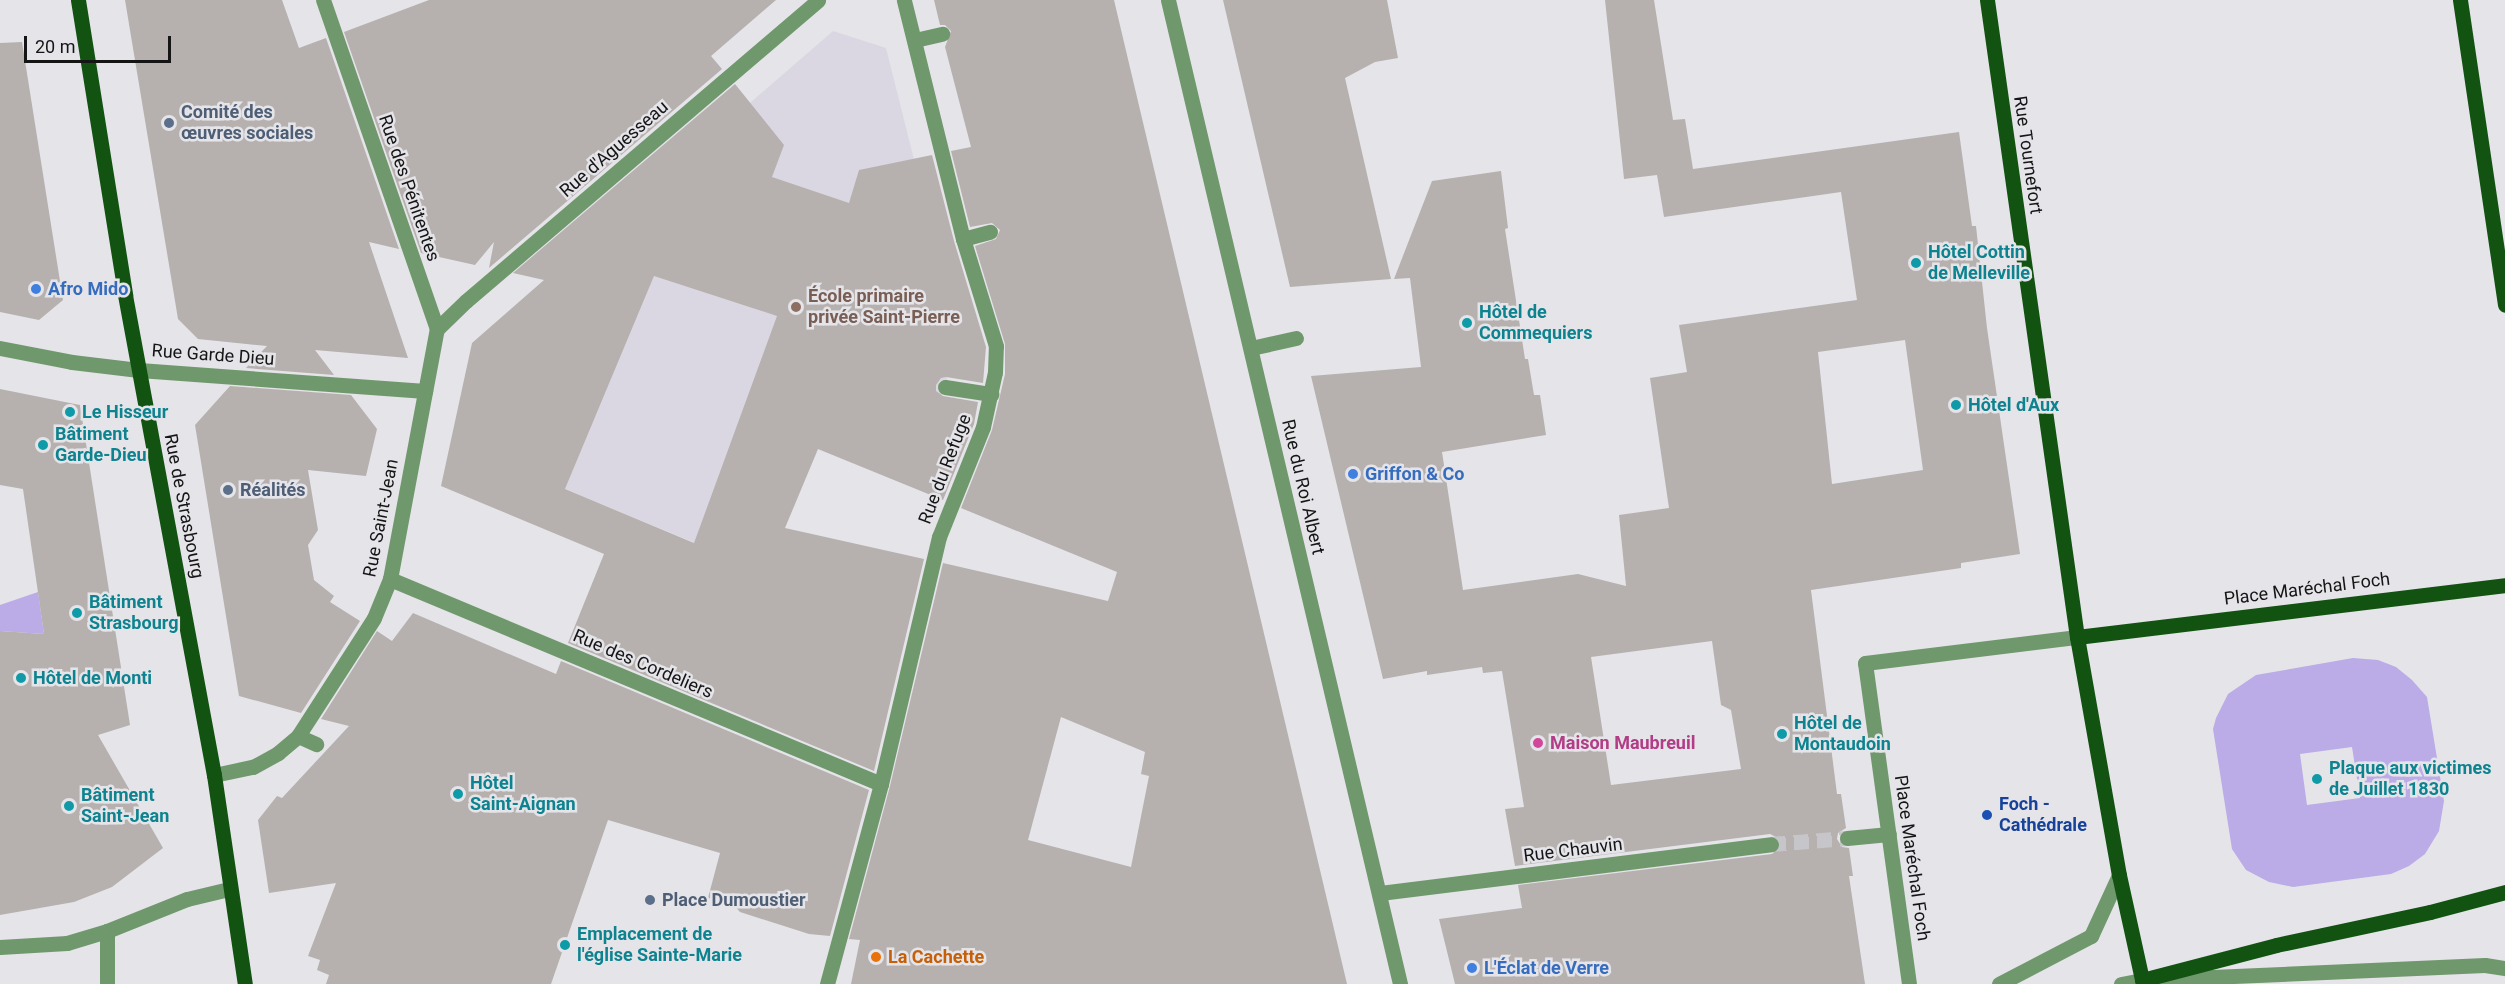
<!DOCTYPE html>
<meta charset="utf-8">
<style>
body{margin:0}
#map{position:relative;width:2505px;height:984px;overflow:hidden;background:#e5e4e9;font-family:Roboto,sans-serif}
div>[style]{position:absolute}
[style*='--x']{left:calc(var(--x)*1px);top:calc(var(--y)*1px);width:calc(var(--w)*1px);rotate:calc(var(--a)*1deg)}
.built>*{inset:0;background:#dad7e3}
.green>*{inset:0;background:#bbabe7}
.building>*{inset:0;background:#b6b1af}
.minor-tunnel>*{height:15px;margin-top:-7.5px;transform-origin:0;background:repeating-linear-gradient(90deg,#c6c5c9 0 15px,transparent 0 23px)}
.minor>*{height:15px;margin:-7.5px;padding:0 7.5px;transform-origin:7.5px;border-radius:7.5px;background:#70986d}
.major>*{height:15px;margin:-7.5px;padding:0 7.5px;transform-origin:7.5px;border-radius:7.5px;background:#125312}
.dots>*{width:16px;height:16px;translate:-50% -50%;box-sizing:border-box;border:3px solid #e5e4e9;border-radius:50%}
span{translate:-50% -50%;white-space:nowrap;text-align:center;line-height:1.15;-webkit-text-stroke:5px #e5e4e9;paint-order:stroke}
.service-label{font-size:18px;color:#4e5e75;font-weight:700}
.left{translate:0 -50%;text-align:left}
.street-label{font-size:18px;color:#151516}
.culture-label{font-size:18px;color:#0d838f;font-weight:700}
.shop-label{font-size:18px;color:#366cbe;font-weight:700}
.education-label{font-size:18px;color:#785e54;font-weight:700}
.hotel-label{font-size:18px;color:#b23c85;font-weight:700}
.transit-label{font-size:18px;color:#164399;font-weight:700}
.food-label{font-size:18px;color:#c56008;font-weight:700}
.scale{position:absolute;left:24px;top:36px;width:147px;height:27px;box-sizing:border-box;border:3px solid #151516;border-top:0;padding-left:8px;font-size:18px;line-height:21px;white-space:nowrap;color:#151516;-webkit-text-stroke:4px #e5e4e9;paint-order:stroke}
</style>
<div id="map">
<div class="built">
<i style="clip-path:polygon(833px 31px,886px 48px,959px 338px,938px 409px,966px 421px,936px 497px,818px 449px,747px 614px,693px 542px,565px 489px,654px 276px,610px 224px)"></i>
</div>
<div class="green">
<i style="clip-path:polygon(38px 592px,44px 634px,0 631px,0 605px)"></i>
<i style="clip-path:polygon(evenodd,2353px 658px,2378px 660px,2396px 667px,2412px 680px,2427px 697px,2444px 801px,2439px 831px,2425px 854px,2409px 866px,2391px 874px,2293px 887px,2269px 882px,2246px 870px,2232px 849px,2213px 729px,2216px 718px,2228px 694px,2256px 675px,2353px 658px,2352px 747px,2360px 798px,2307px 805px,2300px 754px,2352px 747px)"></i>
</div>
<div class="building">
<i style="clip-path:polygon(125px 0,282px 0,299px 48px,326px 38px,399px 249px,369px 242px,408px 358px,315px 350px,334px 375px,246px 368px,267px 346px,198px 339px,178px 319px)"></i>
<i style="clip-path:polygon(429px 0,776px 0,711px 56px,722px 69px,489px 268px,494px 242px,475px 265px,421px 253px,344px 32px)"></i>
<i style="clip-path:polygon(evenodd,934px 0,1114px 0,1347px 984px,851px 984px,860px 940px,849px 939px,890px 786px,943px 563px,1108px 601px,1117px 572px,961px 508px,992px 430px,1005px 374px,1005px 344px,975px 246px,996px 239px,1000px 230px,992px 223px,970px 227px,951px 151px,971px 147px,945px 47px,951px 31px,945px 25px,940px 25px,934px 0,1061px 717px,1145px 752px,1141px 774px,1149px 776px,1131px 867px,1028px 840px,1061px 717px)"></i>
<i style="clip-path:polygon(1223px 0,1387px 0,1398px 58px,1375px 62px,1345px 78px,1391px 279px,1290px 287px)"></i>
<i style="clip-path:polygon(evenodd,1605px 0,1654px 0,1673px 120px,1685px 119px,1693px 169px,1959px 132px,1972px 226px,1976px 226px,1987px 328px,2020px 554px,1961px 563px,1961px 568px,1811px 590px,1837px 794px,1841px 794px,1846px 828px,1838px 833px,1837px 839px,1842px 847px,1849px 848px,1853px 876px,1849px 876px,1865px 984px,1455px 984px,1439px 919px,1522px 908px,1518px 885px,1772px 854px,1780px 847px,1778px 838px,1770px 834px,1515px 866px,1505px 809px,1524px 807px,1502px 671px,1483px 673px,1482px 667px,1427px 675px,1427px 671px,1383px 679px,1311px 376px,1421px 367px,1410px 278px,1394px 279px,1432px 181px,1501px 171px,1508px 228px,1505px 229px,1525px 359px,1528px 359px,1534px 395px,1540px 395px,1546px 435px,1442px 452px,1463px 590px,1578px 574px,1626px 586px,1619px 515px,1669px 508px,1650px 378px,1687px 372px,1679px 325px,1857px 300px,1841px 192px,1664px 217px,1657px 175px,1624px 179px,1605px 0,1905px 340px,1923px 470px,1832px 484px,1818px 352px,1905px 340px,1605px 0,1712px 641px,1721px 705px,1731px 710px,1741px 769px,1611px 785px,1591px 657px,1712px 641px)"></i>
<i style="clip-path:polygon(22px 42px,63px 300px,39px 320px,0 312px,0 43px)"></i>
<i style="clip-path:polygon(evenodd,735px 84px,784px 145px,772px 177px,849px 203px,859px 170px,932px 155px,954px 241px,986px 347px,983px 383px,946px 377px,941px 378px,936px 385px,936px 391px,943px 396px,978px 402px,974px 424px,943px 500px,818px 449px,785px 528px,924px 559px,874px 771px,568px 643px,604px 554px,441px 486px,472px 343px,544px 280px,513px 273px,735px 84px,654px 276px,777px 316px,694px 543px,565px 489px,654px 276px)"></i>
<i style="clip-path:polygon(230px 386px,351px 395px,377px 429px,366px 476px,308px 470px,318px 530px,308px 545px,314px 580px,334px 596px,330px 602px,360px 621px,301px 713px,239px 696px,195px 425px)"></i>
<i style="clip-path:polygon(0 389px,80px 405px,130px 725px,98px 735px,163px 848px,112px 887px,74px 902px,0 915px,0 631px,44px 634px,23px 489px,0 485px)"></i>
<i style="clip-path:polygon(413px 613px,556px 674px,561px 661px,869px 790px,830px 936px,809px 934px,740px 912px,732px 903px,708px 898px,720px 853px,608px 820px,551px 984px,326px 984px,329px 975px,317px 970px,320px 960px,308px 956px,336px 883px,269px 893px,258px 820px,277px 796px,282px 798px,349px 726px,321px 719px,377px 631px,392px 641px)"></i>
</div>
<div class="minor-tunnel">
<i style="--x:1771;--y:844;--w:76;--a:-4.5"></i>
</div>
<div class="minor">
<i style="--x:1168;--y:0;--w:1011;--a:76.73"></i>
<i style="--x:915;--y:40;--w:28;--a:-13"></i>
<i style="--x:963;--y:239;--w:28;--a:-15"></i>
<i style="--x:437;--y:329;--w:40;--a:-44"></i>
<i style="--x:466;--y:301;--w:463;--a:-40.5"></i>
<i style="--x:0;--y:348;--w:73;--a:11"></i>
<i style="--x:72;--y:362;--w:67;--a:6.8"></i>
<i style="--x:139;--y:370;--w:287;--a:4.2"></i>
<i style="--x:1251;--y:348;--w:46;--a:-12.5"></i>
<i style="--x:945;--y:387;--w:47;--a:8.7"></i>
<i style="--x:390;--y:579;--w:532;--a:22.66"></i>
<i style="--x:298;--y:736;--w:20;--a:24"></i>
<i style="--x:214;--y:775;--w:40;--a:-12"></i>
<i style="--x:253;--y:767;--w:29;--a:-29"></i>
<i style="--x:278;--y:753;--w:26;--a:-40"></i>
<i style="--x:298;--y:736;--w:140;--a:-57.2"></i>
<i style="--x:374;--y:618;--w:42;--a:-67.7"></i>
<i style="--x:390;--y:579;--w:254;--a:-79.4"></i>
<i style="--x:437;--y:329;--w:348;--a:-109.1"></i>
<i style="--x:1847;--y:838;--w:42;--a:-5.4"></i>
<i style="--x:1380;--y:893;--w:394;--a:-7.1"></i>
<i style="--x:107;--y:931;--w:53;--a:90"></i>
<i style="--x:0;--y:947;--w:67;--a:-3.4"></i>
<i style="--x:67;--y:943;--w:42;--a:-16.7"></i>
<i style="--x:107;--y:931;--w:86;--a:-21.8"></i>
<i style="--x:187;--y:899;--w:43;--a:-13.4"></i>
<i style="--x:827;--y:984;--w:207;--a:-74.9"></i>
<i style="--x:881;--y:784;--w:254;--a:-76.8"></i>
<i style="--x:939;--y:537;--w:118;--a:-68.2"></i>
<i style="--x:983;--y:427;--w:56;--a:-77.7"></i>
<i style="--x:995;--y:372;--w:26;--a:-88"></i>
<i style="--x:996;--y:346;--w:112;--a:-107.1"></i>
<i style="--x:963;--y:239;--w:246;--a:-103.9"></i>
<i style="--x:1909;--y:984;--w:324;--a:-97.8"></i>
<i style="--x:1865;--y:663;--w:214;--a:-7"></i>
<i style="--x:1999;--y:984;--w:104;--a:-27.6"></i>
<i style="--x:2091;--y:936;--w:67;--a:-65.3"></i>
<i style="--x:2121;--y:984;--w:21;--a:-11"></i>
<i style="--x:2142;--y:980;--w:343;--a:-2.5"></i>
<i style="--x:2485;--y:965;--w:20;--a:9"></i>
</div>
<div class="major">
<i style="--x:78;--y:0;--w:299;--a:80.9"></i>
<i style="--x:125;--y:295;--w:488;--a:79.5"></i>
<i style="--x:214;--y:775;--w:211;--a:81.6"></i>
<i style="--x:1987;--y:0;--w:643;--a:81.96"></i>
<i style="--x:2077;--y:637;--w:242;--a:80"></i>
<i style="--x:2119;--y:875;--w:107;--a:77.6"></i>
<i style="--x:2142;--y:980;--w:138;--a:-14.6"></i>
<i style="--x:2276;--y:945;--w:157;--a:-12.1"></i>
<i style="--x:2430;--y:912;--w:78;--a:-14.9"></i>
<i style="--x:2460;--y:0;--w:308;--a:81.6"></i>
<i style="--x:2077;--y:637;--w:431;--a:-6.9"></i>
</div>
<div class="dots">
<i style="left:169px;top:123px;background:#5c6f8a"></i>
<i style="left:1916px;top:263px;background:#0f9aa8"></i>
<i style="left:36px;top:289px;background:#3f7fe0"></i>
<i style="left:796px;top:307px;background:#8d6e63"></i>
<i style="left:1467px;top:323px;background:#0f9aa8"></i>
<i style="left:1956px;top:405px;background:#0f9aa8"></i>
<i style="left:70px;top:412px;background:#0f9aa8"></i>
<i style="left:43px;top:445px;background:#0f9aa8"></i>
<i style="left:1353px;top:474px;background:#3f7fe0"></i>
<i style="left:228px;top:490px;background:#5c6f8a"></i>
<i style="left:77px;top:613px;background:#0f9aa8"></i>
<i style="left:21px;top:678px;background:#0f9aa8"></i>
<i style="left:1782px;top:734px;background:#0f9aa8"></i>
<i style="left:1538px;top:743px;background:#d1479c"></i>
<i style="left:2317px;top:779px;background:#0f9aa8"></i>
<i style="left:458px;top:794px;background:#0f9aa8"></i>
<i style="left:69px;top:806px;background:#0f9aa8"></i>
<i style="left:1987px;top:815px;background:#1a4fb4"></i>
<i style="left:650px;top:900px;background:#5c6f8a"></i>
<i style="left:565px;top:945px;background:#0f9aa8"></i>
<i style="left:876px;top:957px;background:#e8710a"></i>
<i style="left:1472px;top:968px;background:#3f7fe0"></i>
</div>
<div class="service-label">
<span class="left" style="left:181px;top:123px">Comité des<br>œuvres sociales</span>
<span class="left" style="left:240px;top:490px">Réalités</span>
<span class="left" style="left:662px;top:900px">Place Dumoustier</span>
</div>
<div class="street-label">
<span style="left:614px;top:149px;rotate:-41deg">Rue d'Aguesseau</span>
<span style="left:2028px;top:155px;rotate:82deg">Rue Tournefort</span>
<span style="left:409px;top:188px;rotate:71deg">Rue des Pénitentes</span>
<span style="left:213px;top:355px;rotate:4deg">Rue Garde Dieu</span>
<span style="left:945px;top:469px;rotate:-69deg">Rue du Refuge</span>
<span style="left:1303px;top:487px;rotate:77deg">Rue du Roi Albert</span>
<span style="left:184px;top:506px;rotate:79deg">Rue de Strasbourg</span>
<span style="left:381px;top:518px;rotate:-79deg">Rue Saint-Jean</span>
<span style="left:2307px;top:589px;rotate:-7deg">Place Maréchal Foch</span>
<span style="left:643px;top:664px;rotate:23deg">Rue des Cordeliers</span>
<span style="left:1573px;top:850px;rotate:-7deg">Rue Chauvin</span>
<span style="left:1912px;top:858px;rotate:82deg">Place Maréchal Foch</span>
</div>
<div class="culture-label">
<span class="left" style="left:1928px;top:263px">Hôtel Cottin<br>de Melleville</span>
<span class="left" style="left:1479px;top:323px">Hôtel de<br>Commequiers</span>
<span class="left" style="left:1968px;top:405px">Hôtel d'Aux</span>
<span class="left" style="left:82px;top:412px">Le Hisseur</span>
<span class="left" style="left:55px;top:445px">Bâtiment<br>Garde-Dieu</span>
<span class="left" style="left:89px;top:613px">Bâtiment<br>Strasbourg</span>
<span class="left" style="left:33px;top:678px">Hôtel de Monti</span>
<span class="left" style="left:1794px;top:734px">Hôtel de<br>Montaudoin</span>
<span class="left" style="left:2329px;top:779px">Plaque aux victimes<br>de Juillet 1830</span>
<span class="left" style="left:470px;top:794px">Hôtel<br>Saint-Aignan</span>
<span class="left" style="left:81px;top:806px">Bâtiment<br>Saint-Jean</span>
<span class="left" style="left:577px;top:945px">Emplacement de<br>l'église Sainte-Marie</span>
</div>
<div class="shop-label">
<span class="left" style="left:48px;top:289px">Afro Mido</span>
<span class="left" style="left:1365px;top:474px">Griffon &amp; Co</span>
<span class="left" style="left:1484px;top:968px">L'Éclat de Verre</span>
</div>
<div class="education-label">
<span class="left" style="left:808px;top:307px">École primaire<br>privée Saint-Pierre</span>
</div>
<div class="hotel-label">
<span class="left" style="left:1550px;top:743px">Maison Maubreuil</span>
</div>
<div class="transit-label">
<span class="left" style="left:1999px;top:815px">Foch -<br>Cathédrale</span>
</div>
<div class="food-label">
<span class="left" style="left:888px;top:957px">La Cachette</span>
</div>
<div class="scale">20 m</div>
</div>
